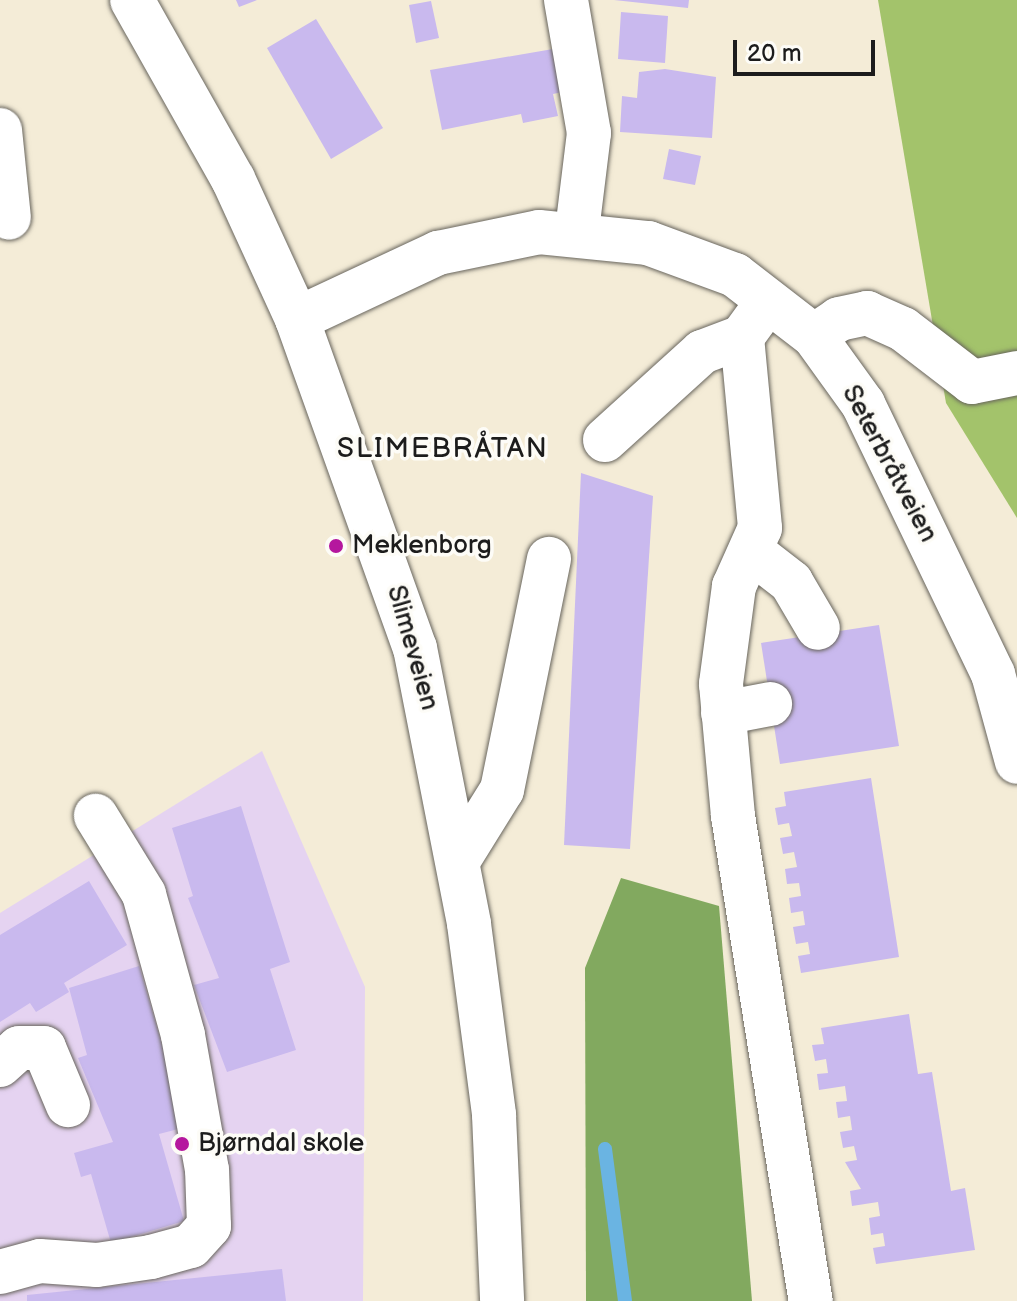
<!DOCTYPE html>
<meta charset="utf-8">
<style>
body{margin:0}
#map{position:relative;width:1017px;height:1301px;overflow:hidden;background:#f4ecd7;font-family:"Balsamiq Sans",sans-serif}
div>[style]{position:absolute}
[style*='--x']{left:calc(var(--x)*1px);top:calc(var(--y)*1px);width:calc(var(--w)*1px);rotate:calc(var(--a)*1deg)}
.built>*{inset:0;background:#e5d3f1}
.green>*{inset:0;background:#a3c36b}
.forest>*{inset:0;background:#82a95f}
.stream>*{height:14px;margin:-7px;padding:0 7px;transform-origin:7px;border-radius:7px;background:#6ab4e2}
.building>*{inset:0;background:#c9b9ee}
.roads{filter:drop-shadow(0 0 2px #68655d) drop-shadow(0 0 2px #68655d)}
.minor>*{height:44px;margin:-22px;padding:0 22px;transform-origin:22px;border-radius:22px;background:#fff}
.dots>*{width:22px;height:22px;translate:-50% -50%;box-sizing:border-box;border:4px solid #fdfcf7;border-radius:50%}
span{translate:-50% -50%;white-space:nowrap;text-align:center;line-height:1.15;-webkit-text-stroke:7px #fdfcf7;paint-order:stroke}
.street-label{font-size:26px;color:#1c1c1c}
.poi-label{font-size:26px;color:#1c1c1c}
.left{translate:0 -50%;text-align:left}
.neighbourhood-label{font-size:28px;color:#1c1c1c;letter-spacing:2px}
.scale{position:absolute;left:733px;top:40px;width:142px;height:36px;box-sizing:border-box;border:4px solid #1c1c1c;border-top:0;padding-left:10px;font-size:24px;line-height:28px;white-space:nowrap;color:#1c1c1c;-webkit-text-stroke:6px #fdfcf7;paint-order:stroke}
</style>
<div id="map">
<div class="built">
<i style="clip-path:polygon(262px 751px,365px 987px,363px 1301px,0 1301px,0 913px)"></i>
</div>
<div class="green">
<i style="clip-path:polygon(878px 0,1017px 0,1017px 518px,946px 403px)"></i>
</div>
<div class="forest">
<i style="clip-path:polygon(621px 878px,719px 906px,752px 1301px,586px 1301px,585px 968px)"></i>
</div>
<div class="stream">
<i style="--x:605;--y:1149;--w:153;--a:82.5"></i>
</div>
<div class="building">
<i style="clip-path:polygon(236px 0,257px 0,239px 7px)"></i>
<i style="clip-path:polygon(614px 0,689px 0,688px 8px)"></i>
<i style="clip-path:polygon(431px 1px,439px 38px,416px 43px,409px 5px)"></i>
<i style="clip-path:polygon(621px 12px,668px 16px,665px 63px,618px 59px)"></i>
<i style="clip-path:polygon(316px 19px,383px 128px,331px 159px,267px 48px)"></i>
<i style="clip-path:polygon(553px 49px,562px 92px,553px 94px,558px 116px,523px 123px,521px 114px,442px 130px,430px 70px)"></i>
<i style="clip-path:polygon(665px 69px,716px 77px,712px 138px,620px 132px,622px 96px,637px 98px,639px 72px)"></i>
<i style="clip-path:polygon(669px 149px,701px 156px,695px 185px,663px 179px)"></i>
<i style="clip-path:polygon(581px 473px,653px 496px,630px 849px,564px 845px)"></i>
<i style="clip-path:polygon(879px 625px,899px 746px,780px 764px,761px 643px)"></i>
<i style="clip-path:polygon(871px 778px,899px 957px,801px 973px,798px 956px,810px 954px,808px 942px,796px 944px,793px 927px,805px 925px,803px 911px,791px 913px,789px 898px,801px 896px,799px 883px,787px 884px,785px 869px,797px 867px,794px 852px,783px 854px,780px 838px,792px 836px,789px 823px,778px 825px,775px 808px,786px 806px,784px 792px)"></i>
<i style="clip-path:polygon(241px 806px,290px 962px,270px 969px,296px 1050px,227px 1072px,194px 985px,219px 978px,188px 898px,193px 896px,172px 828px)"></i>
<i style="clip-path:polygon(89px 881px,127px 945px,64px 983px,69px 992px,36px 1012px,30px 1003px,0 1022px,0 935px)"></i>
<i style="clip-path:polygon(139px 966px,186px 1127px,159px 1134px,184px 1221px,111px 1243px,91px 1174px,81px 1177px,74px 1153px,113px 1142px,78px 1058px,87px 1055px,69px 988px)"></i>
<i style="clip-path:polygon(909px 1014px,918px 1074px,932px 1072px,951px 1191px,965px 1188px,975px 1250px,876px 1264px,873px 1248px,885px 1246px,883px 1233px,871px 1235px,869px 1218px,880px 1216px,878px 1202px,852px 1206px,850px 1191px,861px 1189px,845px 1162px,857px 1160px,854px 1146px,843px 1148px,840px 1132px,852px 1130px,850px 1116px,838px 1118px,836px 1102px,847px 1101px,845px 1086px,819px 1090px,817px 1074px,828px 1073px,826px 1059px,815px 1061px,812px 1045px,824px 1044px,821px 1028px)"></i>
<i style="clip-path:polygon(282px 1269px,286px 1301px,27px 1301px,27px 1295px)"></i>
</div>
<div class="roads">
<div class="minor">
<i style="--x:132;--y:0;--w:206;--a:60.6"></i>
<i style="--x:233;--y:179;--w:154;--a:65.4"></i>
<i style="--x:297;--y:319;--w:350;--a:70.3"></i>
<i style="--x:415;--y:648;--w:281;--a:78.9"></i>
<i style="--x:469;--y:924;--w:193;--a:82.5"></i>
<i style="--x:494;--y:1115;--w:186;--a:87.5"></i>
<i style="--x:566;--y:0;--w:135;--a:80.2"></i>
<i style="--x:589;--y:133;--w:99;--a:97"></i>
<i style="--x:0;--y:130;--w:88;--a:84.2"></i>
<i style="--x:297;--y:319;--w:156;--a:-25.1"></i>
<i style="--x:438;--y:253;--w:103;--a:-11.7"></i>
<i style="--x:539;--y:232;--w:110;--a:5.8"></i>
<i style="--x:648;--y:243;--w:93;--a:20.2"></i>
<i style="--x:735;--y:275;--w:100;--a:37.7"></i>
<i style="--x:814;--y:336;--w:84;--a:54.2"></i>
<i style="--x:863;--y:404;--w:300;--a:64.3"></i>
<i style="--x:993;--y:674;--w:91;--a:74.7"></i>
<i style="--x:814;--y:336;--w:30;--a:-34"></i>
<i style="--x:839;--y:319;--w:29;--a:-12"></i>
<i style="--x:867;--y:313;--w:39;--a:24"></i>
<i style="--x:903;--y:329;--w:87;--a:37.5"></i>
<i style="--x:972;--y:382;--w:46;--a:-11.3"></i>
<i style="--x:742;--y:337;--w:192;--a:84.6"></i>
<i style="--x:760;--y:528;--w:64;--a:114.1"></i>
<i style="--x:734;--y:586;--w:99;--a:97.6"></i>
<i style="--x:721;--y:684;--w:133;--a:84.8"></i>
<i style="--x:733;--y:816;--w:491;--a:80.9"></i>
<i style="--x:605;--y:440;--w:131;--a:-42.2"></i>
<i style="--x:702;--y:352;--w:43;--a:-20.6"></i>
<i style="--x:742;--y:337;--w:26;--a:-54"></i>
<i style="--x:751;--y:551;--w:51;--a:37.8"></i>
<i style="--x:791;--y:582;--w:53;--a:59.6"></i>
<i style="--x:723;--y:713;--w:48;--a:-10.8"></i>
<i style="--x:459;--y:859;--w:81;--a:-58.1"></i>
<i style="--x:502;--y:790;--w:236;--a:-78.5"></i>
<i style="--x:0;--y:1065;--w:25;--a:-42"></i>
<i style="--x:19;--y:1048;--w:25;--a:0"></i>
<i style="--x:44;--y:1048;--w:62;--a:67.2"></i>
<i style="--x:0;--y:1272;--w:41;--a:-15.4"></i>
<i style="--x:40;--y:1261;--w:57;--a:4"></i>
<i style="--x:97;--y:1265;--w:55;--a:-8.4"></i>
<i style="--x:151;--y:1257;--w:41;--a:-15.4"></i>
<i style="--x:191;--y:1246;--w:27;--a:-48"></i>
<i style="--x:209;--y:1226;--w:56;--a:-92"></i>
<i style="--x:207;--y:1170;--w:137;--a:-100.1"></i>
<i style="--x:183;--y:1035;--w:146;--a:-105.5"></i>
<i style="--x:144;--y:894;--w:92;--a:-121.6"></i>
</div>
</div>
<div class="dots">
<i style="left:336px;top:546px;background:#b5179e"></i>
<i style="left:182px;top:1144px;background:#b5179e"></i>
</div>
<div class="street-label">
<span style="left:889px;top:464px;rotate:62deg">Seterbråtveien</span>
<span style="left:412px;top:648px;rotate:74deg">Slimeveien</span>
</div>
<div class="poi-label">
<span class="left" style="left:352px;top:546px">Meklenborg</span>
<span class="left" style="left:198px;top:1144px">Bjørndal skole</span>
</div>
<div class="neighbourhood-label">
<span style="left:443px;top:449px">SLIMEBRÅTAN</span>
</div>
<div class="scale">20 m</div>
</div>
